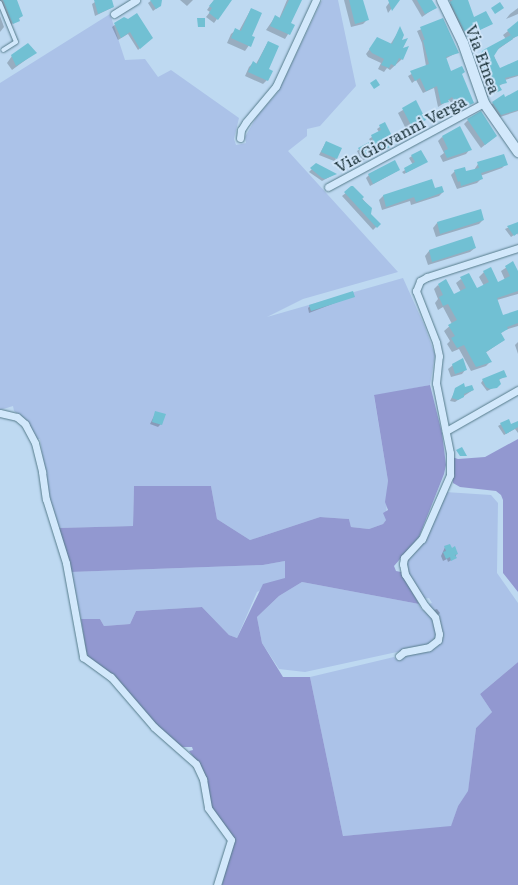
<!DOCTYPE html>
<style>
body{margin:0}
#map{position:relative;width:518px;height:885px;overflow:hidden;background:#bed9f1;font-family:Literata,serif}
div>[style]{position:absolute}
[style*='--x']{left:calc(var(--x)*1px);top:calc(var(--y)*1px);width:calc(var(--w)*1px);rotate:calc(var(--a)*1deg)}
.farmland>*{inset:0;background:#abc2e8}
.green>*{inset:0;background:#9298d0}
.shadow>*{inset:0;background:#0003}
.building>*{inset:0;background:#71c0d3}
.roads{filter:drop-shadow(0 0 1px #557b8b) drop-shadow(0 0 1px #557b8b)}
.service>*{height:4px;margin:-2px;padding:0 2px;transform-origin:2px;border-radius:2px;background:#d2e8fb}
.minor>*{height:7px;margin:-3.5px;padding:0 3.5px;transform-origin:3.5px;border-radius:3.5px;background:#d2e8fb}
.secondary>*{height:10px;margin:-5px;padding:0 5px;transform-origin:5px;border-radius:5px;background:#d2e8fb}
span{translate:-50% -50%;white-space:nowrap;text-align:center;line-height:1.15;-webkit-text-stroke:4px #cfe4f8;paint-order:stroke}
.street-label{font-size:16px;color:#1b3239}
</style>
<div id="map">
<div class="farmland">
<i style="clip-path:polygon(322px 0,338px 0,356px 86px,320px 126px,307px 129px,307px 136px,288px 151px,398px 272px,303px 299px,267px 317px,403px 278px,425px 327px,435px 355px,430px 385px,374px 396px,388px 481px,386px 520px,383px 524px,369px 529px,351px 527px,349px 519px,320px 517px,250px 540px,217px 519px,211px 486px,134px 486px,133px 526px,58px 528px,50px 504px,40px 439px,36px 439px,22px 417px,14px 411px,13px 406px,0 410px,0 83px,110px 14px,125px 60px,145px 59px,158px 77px,171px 70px,239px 118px,234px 139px,236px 145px,246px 143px,245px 137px,257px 116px,278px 92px)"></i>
<i style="clip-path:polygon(445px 492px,491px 495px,498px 503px,497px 573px,518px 603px,518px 662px,480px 694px,492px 712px,476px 728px,468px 792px,458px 806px,451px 827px,343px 836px,310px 677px,394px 657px,397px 660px,407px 654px,440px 643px,429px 604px,432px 603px,429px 598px,423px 599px,406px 571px,406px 559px,420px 545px)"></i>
<i style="clip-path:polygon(285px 561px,286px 578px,257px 592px,237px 638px,229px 635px,202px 607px,136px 611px,130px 624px,104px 626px,100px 619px,81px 619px,71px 572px,263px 565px)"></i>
<i style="clip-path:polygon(302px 582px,419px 604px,421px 609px,433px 618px,436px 625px,436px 637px,429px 645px,305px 672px,279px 669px,262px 643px,257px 617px,279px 596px)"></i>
</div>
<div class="green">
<i style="clip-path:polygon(430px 385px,442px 433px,446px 465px,444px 474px,419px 537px,394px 566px,396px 571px,401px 572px,419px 604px,302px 582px,279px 596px,257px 617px,262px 643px,283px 677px,310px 677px,343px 836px,451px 826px,458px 806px,468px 791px,476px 728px,492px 712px,480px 694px,518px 662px,518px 885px,222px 885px,233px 841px,211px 807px,198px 763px,189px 751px,193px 750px,192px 747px,181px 747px,157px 726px,113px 676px,89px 659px,86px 651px,81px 619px,100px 619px,104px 626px,130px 624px,136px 611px,202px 607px,229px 635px,237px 638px,263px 584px,285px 578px,285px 561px,263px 565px,71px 572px,58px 528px,133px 526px,134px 486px,211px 486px,217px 519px,250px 540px,320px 517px,349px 519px,351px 527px,369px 529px,383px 524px,386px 520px,383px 513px,388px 510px,385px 502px,388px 481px,374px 395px)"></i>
<i style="clip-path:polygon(518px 439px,518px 592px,503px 573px,503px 500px,501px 495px,496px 491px,460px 487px,453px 483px,452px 457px,458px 459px,485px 457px)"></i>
</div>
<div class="shadow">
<i style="clip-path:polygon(0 0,15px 0,22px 16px,8px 27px,0 7px)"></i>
<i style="clip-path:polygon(98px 0,111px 0,113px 7px,95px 16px,92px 4px)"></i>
<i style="clip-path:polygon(152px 0,161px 0,157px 8px,153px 11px,148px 3px)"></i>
<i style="clip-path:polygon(180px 0,193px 0,187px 6px)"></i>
<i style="clip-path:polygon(214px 0,231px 0,214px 23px,206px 17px,210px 12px,207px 10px)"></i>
<i style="clip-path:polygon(287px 0,301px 0,290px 24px,293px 26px,285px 39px,266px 30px,275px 17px,279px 19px)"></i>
<i style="clip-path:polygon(344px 0,362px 0,367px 20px,363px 24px,351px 27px)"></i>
<i style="clip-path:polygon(391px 0,398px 0,388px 13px,386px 7px)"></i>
<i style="clip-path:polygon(412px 0,431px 0,435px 8px,422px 17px)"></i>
<i style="clip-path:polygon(449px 0,466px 0,474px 19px,491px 24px,464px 38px,448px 6px,451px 3px)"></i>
<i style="clip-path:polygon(518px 8px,518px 14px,506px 19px,510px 14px)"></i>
<i style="clip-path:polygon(251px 9px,250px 37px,254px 38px,245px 51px,227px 43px,231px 34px,236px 30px,239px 31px)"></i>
<i style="clip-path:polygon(0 16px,4px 27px,0 32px)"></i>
<i style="clip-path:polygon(124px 18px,151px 38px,138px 50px,128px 34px,118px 40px,112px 27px)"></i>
<i style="clip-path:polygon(443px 20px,458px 52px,445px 59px,450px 73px,461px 74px,472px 102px,457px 111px,449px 100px,438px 107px,434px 88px,423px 93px,416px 80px,412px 83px,408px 76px,426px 66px,422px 43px,417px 31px)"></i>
<i style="clip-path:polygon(518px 23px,518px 35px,493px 53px,499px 70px,518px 66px,518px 76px,505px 80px,505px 82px,499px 86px,500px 89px,497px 92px,486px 98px,474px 63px,476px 57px,506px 39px,503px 35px)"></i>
<i style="clip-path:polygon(400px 29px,402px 59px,390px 70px,387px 68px,384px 72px,378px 69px,381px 63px,368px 57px,366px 54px,377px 39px,390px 45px)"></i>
<i style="clip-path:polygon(268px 42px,267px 80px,263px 84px,245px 76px,249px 67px,253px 63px,256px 64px)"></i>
<i style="clip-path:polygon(35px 53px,12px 70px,7px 63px,12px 56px)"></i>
<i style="clip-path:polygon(518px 94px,518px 111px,497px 118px,489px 106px,503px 96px,504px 99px)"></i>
<i style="clip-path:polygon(416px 102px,425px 120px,407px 131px,398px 113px)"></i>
<i style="clip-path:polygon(468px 120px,496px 136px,481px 148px,464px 124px)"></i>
<i style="clip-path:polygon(384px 124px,389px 147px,362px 161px,357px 151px,371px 142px,369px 139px,379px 132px,377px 129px)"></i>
<i style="clip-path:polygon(442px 137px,470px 149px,466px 154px,443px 162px,440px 156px,444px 153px,438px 141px)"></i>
<i style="clip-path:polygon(326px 142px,336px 159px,334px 161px,319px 155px)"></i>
<i style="clip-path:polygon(412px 156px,426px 162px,404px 174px,402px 172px,413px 165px,409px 158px)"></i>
<i style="clip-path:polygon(478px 164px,506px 164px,502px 168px,480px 176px,481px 179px,477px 183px,457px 189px,451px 175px,455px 171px,465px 173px,474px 170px)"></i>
<i style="clip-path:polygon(316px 165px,335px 174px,322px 181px,309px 172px)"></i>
<i style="clip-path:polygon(399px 170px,370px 186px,366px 178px,369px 175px)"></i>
<i style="clip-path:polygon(431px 180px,434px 189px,443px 192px,439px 196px,411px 205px,410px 201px,382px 210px,379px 200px,383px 196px)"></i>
<i style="clip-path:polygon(353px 187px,370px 208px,370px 214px,379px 224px,373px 230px,342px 196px)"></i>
<i style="clip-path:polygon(483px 220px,479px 224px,436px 237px,433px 228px,437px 223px)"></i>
<i style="clip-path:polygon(518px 223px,518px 235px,517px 233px,511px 237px,505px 229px)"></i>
<i style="clip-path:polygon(475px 248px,470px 252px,428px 265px,425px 256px,429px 251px)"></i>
<i style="clip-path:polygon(513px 263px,518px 273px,518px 294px,497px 300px,502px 316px,518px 311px,518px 326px,505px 330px,500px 334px,504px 340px,485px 353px,490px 362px,486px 366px,471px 371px,459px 349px,452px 352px,447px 344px,450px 341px,444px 331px,452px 324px,443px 307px,438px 310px,435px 303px,438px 299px,434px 289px,438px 285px,453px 296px,461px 292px,456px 283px,461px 279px,476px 290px,484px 286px,479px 277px,484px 272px,498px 283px,505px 280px,501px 271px)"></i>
<i style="clip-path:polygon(353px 296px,309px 313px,308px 308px,310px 306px)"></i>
<i style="clip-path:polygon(518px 342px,518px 354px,515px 345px)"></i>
<i style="clip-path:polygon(453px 365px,466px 369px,462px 374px,451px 377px,448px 369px)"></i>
<i style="clip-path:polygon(505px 376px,499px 380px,497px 386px,487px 391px,481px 383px,483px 380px)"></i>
<i style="clip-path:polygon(456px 389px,464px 389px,473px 390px,455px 402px,450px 401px)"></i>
<i style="clip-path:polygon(156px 412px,161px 424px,158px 427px,150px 424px)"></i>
<i style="clip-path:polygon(508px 420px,511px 426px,518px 422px,518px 433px,515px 429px,504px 435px,498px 426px)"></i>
<i style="clip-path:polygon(445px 547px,457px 553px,455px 558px,448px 562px,447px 559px,443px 561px,441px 556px)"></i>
<i style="clip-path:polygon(437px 609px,440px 613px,438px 615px,434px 610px)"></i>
</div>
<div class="building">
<i style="clip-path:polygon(3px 0,17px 0,23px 16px,19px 18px,20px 21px,13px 24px)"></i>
<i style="clip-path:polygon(94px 0,112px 0,114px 7px,98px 14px)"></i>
<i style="clip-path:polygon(150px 0,162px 0,161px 6px,156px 9px)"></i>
<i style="clip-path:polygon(214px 0,232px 0,218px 20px,209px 13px,212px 8px,209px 6px)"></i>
<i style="clip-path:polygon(289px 0,302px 0,291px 23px,295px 25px,290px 35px,270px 26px,275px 15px,280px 18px)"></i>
<i style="clip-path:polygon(349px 0,363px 0,369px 20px,355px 24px)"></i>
<i style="clip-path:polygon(388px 0,400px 0,392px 11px)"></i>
<i style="clip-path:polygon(417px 0,432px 0,437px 8px,425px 14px)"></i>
<i style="clip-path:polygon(453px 0,468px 0,474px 17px,486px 11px,493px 24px,467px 36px,450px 2px)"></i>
<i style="clip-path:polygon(500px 2px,504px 8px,495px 14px,491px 8px)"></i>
<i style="clip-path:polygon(251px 8px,262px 13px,252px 36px,255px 37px,251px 47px,231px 38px,235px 28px,241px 31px)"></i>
<i style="clip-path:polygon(137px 13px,153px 38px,140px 49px,130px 32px,121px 38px,114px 23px,124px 17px,128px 19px)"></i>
<i style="clip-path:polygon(197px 18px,205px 18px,205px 27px,198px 27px)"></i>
<i style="clip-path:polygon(443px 18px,459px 53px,446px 57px,451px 71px,462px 66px,465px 72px,462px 74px,474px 103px,460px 109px,452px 97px,448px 100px,449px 102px,441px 104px,437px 86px,426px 91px,420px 78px,415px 81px,410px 71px,429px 64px,423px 40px,425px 40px,420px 27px)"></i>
<i style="clip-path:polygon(518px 21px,518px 36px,513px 38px,507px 30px)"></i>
<i style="clip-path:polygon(400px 26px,404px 35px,402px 40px,408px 38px,403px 48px,409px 46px,403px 60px,399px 58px,395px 66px,391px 64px,389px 68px,381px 65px,384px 59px,372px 53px,369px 49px,377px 37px,392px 44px)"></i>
<i style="clip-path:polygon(511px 35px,513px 39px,499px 48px,494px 56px,500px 68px,518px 60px,518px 75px,505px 78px,507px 83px,499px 85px,502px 90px,489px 96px,477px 59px,483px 50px)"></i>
<i style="clip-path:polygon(268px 41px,279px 46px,269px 69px,273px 71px,268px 81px,248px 72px,253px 61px,257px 64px)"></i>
<i style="clip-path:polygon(28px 43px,37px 53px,16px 66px,11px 55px)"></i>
<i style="clip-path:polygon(376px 79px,380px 85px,374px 89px,370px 83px)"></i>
<i style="clip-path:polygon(518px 90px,518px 110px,501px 115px,492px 102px,504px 94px,505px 97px)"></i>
<i style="clip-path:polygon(416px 100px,426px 120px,412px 127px,402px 108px)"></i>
<i style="clip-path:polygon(481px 111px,497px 136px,485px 145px,467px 119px)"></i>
<i style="clip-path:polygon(385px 122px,394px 140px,388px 143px,390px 147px,365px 159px,358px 148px,373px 140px,371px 135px,381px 130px,379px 125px)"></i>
<i style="clip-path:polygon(460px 126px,472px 150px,447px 158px,444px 151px,448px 149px,442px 136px)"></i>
<i style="clip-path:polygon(326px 141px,342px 148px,337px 159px,321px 152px)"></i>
<i style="clip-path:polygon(421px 150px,428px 162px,406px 173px,404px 168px,415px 162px,411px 155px)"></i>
<i style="clip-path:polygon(504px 154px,508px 165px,481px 173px,483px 179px,461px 186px,460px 181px,458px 182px,454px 170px,465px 167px,466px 171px,479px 168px,477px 162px)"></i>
<i style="clip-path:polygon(395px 160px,400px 170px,373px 184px,368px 174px)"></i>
<i style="clip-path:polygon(316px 163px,337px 174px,325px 179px,322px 178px,310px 168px)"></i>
<i style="clip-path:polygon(432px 179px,435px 188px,442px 186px,444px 192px,416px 202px,414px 197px,386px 207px,383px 195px)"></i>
<i style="clip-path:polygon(351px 186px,353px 186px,364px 197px,362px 199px,372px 208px,371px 214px,381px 224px,377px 228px,344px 192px)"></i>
<i style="clip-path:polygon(481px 209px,484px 220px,440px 234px,437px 222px)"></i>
<i style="clip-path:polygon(518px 222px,518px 233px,514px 236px,507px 226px)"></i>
<i style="clip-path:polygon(472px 236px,476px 248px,432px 262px,429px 250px)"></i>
<i style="clip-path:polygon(513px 261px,518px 271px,518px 291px,497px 298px,503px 315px,518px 310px,518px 323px,507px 327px,508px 329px,501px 333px,505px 340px,486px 352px,492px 362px,476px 367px,464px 345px,457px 348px,451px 338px,455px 336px,448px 325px,457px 320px,448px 304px,443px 306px,439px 297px,443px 295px,438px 284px,446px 279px,454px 294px,466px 288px,460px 277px,469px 273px,477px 288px,489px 282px,483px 271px,491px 267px,498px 282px,510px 276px,505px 266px)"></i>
<i style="clip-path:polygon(353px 291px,355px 297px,311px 311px,309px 305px)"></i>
<i style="clip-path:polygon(463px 358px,467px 370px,455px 374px,452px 364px)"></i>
<i style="clip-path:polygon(504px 370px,507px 377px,499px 379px,501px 384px,497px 388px,490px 389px,486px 387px,482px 379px)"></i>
<i style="clip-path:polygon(464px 383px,465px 387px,472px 385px,474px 390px,464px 394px,464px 397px,458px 400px,452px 398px,455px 388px)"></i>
<i style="clip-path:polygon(155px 411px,166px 414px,162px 425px,152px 422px)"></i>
<i style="clip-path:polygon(509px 419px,511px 424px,518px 421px,518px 427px,506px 434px,500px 423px)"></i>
<i style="clip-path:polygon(462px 447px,467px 456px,460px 456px,456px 450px)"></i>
<i style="clip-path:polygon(450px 544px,452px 548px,455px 546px,458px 554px,455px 555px,457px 558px,451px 561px,450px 557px,446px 559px,443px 552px,446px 551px,444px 546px)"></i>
</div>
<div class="roads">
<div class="service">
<i style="--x:0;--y:3;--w:42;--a:67.7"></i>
<i style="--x:16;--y:42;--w:15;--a:148"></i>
</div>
<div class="minor">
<i style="--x:114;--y:14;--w:26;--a:-32"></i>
<i style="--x:240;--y:138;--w:8;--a:-83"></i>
<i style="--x:241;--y:130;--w:9;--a:-58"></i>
<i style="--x:246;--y:122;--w:47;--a:-50.2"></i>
<i style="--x:276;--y:86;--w:95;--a:-65.1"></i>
<i style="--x:328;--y:187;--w:177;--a:-28.3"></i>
<i style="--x:0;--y:413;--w:17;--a:13"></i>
<i style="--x:17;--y:417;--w:11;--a:41"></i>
<i style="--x:25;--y:424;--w:21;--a:62"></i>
<i style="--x:35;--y:443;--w:30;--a:76"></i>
<i style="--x:42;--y:472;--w:27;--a:82"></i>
<i style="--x:46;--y:499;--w:67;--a:72.6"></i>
<i style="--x:66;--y:563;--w:96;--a:79.7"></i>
<i style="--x:83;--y:657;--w:34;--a:36"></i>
<i style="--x:111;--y:677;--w:66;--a:49.3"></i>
<i style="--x:154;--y:727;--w:56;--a:41.4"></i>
<i style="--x:196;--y:764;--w:17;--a:65"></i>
<i style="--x:203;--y:779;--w:29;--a:80"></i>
<i style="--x:208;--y:808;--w:39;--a:54"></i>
<i style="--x:231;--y:840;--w:47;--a:107.3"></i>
<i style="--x:446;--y:431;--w:83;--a:-29.7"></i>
<i style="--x:399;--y:656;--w:6;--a:-39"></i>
<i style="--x:404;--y:652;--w:25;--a:-11"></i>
<i style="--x:429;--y:647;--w:11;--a:-38"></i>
<i style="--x:438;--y:640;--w:6;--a:-81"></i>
<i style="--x:439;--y:634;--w:17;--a:-103"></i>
<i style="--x:435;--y:617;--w:15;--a:-132"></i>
<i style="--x:425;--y:606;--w:38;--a:-122"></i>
<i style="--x:405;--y:574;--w:10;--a:-101"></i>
<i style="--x:403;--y:564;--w:6;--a:-81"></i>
<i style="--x:404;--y:558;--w:26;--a:-47"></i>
<i style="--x:422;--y:539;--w:70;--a:-66.4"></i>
<i style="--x:450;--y:475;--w:22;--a:-90"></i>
<i style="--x:450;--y:453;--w:71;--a:-101.3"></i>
<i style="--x:436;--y:383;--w:27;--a:-84"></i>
<i style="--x:439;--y:356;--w:14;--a:-102"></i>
<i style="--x:436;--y:342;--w:55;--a:-111.4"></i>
<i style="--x:416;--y:291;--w:11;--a:-68"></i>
<i style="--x:420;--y:281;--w:8;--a:-30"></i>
<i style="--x:427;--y:277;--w:96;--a:-17.7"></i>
</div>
<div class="secondary">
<i style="--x:442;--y:0;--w:48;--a:64"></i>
<i style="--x:463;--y:43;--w:64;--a:70.7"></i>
<i style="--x:484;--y:103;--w:60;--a:55.2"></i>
</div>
</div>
<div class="street-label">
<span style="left:484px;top:59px;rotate:70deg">Via Etnea</span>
<span style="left:400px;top:133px;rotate:-28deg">Via Giovanni Verga</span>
</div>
</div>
